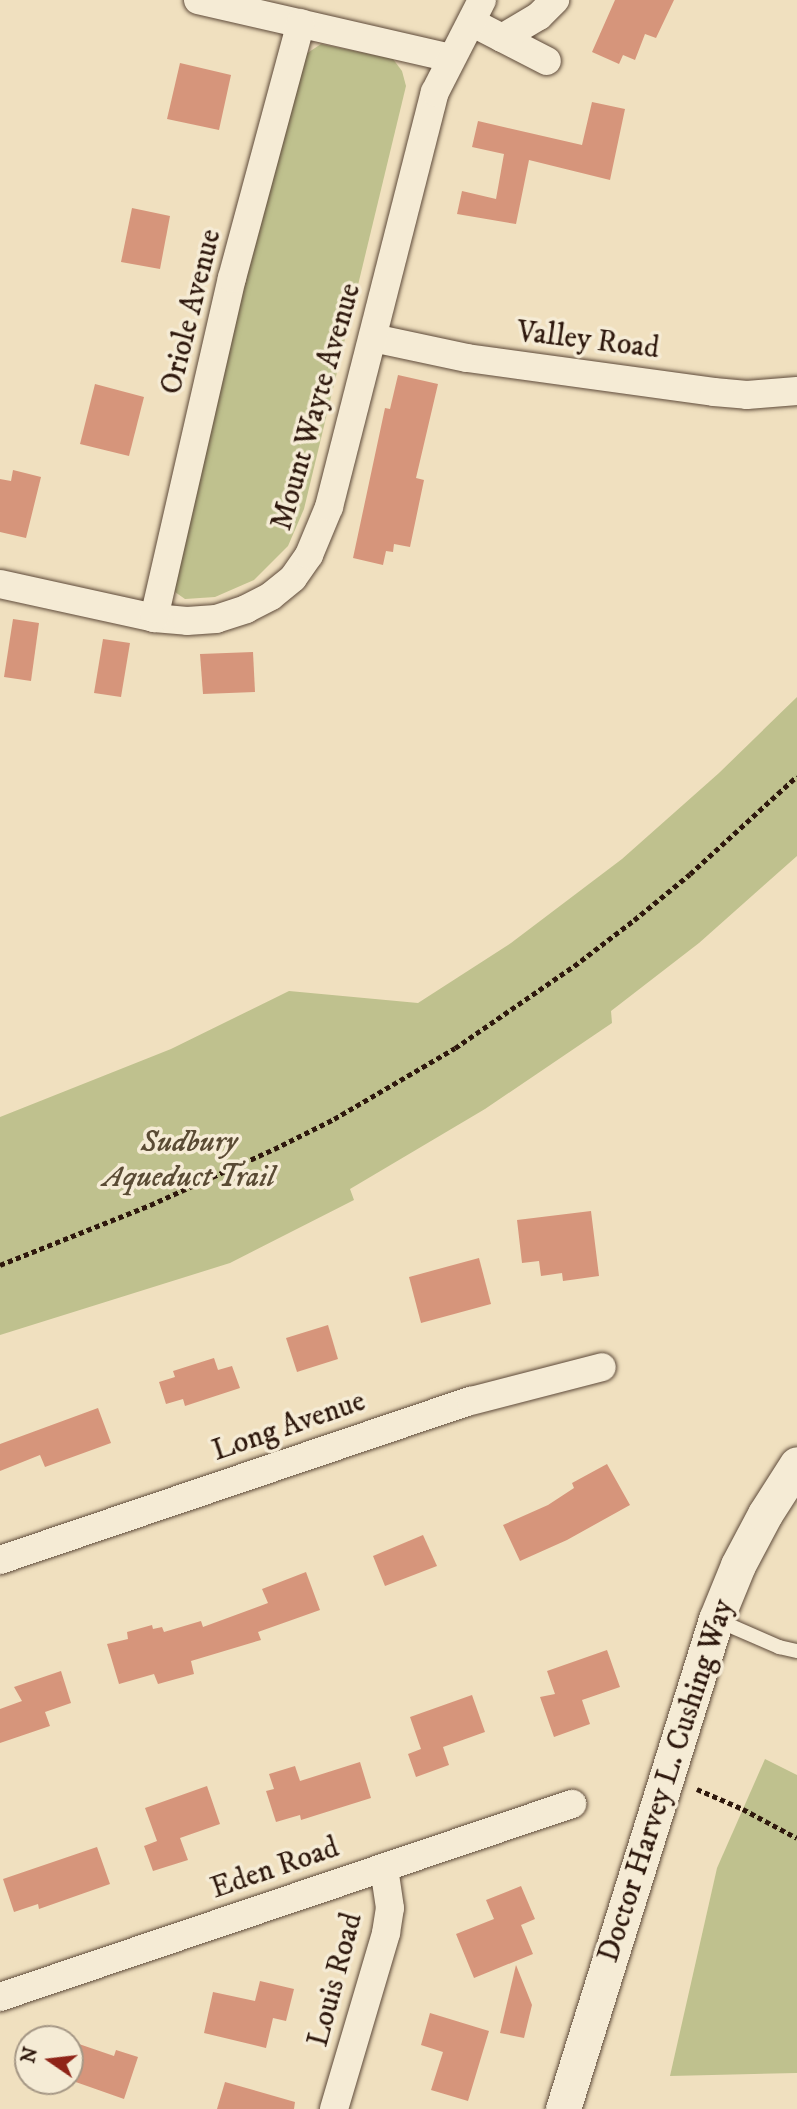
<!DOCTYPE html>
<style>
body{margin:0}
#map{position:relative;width:797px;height:2109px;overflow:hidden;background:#f0e0bf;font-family:"IM FELL DW Pica",serif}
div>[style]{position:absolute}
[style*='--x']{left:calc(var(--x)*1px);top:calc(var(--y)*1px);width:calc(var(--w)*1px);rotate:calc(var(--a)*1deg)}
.green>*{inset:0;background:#bfc18e}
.building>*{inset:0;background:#d6957b}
.path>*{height:4.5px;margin-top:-2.25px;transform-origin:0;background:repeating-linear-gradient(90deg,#2e180d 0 5px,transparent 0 8.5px)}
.roads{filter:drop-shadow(0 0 2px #5e4a3a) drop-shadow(0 0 2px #5e4a3a)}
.service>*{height:14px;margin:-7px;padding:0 7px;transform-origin:7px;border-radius:7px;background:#f5ebd5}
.minor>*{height:28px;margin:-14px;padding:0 14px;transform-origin:14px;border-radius:14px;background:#f5ebd5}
.tertiary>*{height:35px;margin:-17.5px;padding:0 17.5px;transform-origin:17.5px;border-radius:17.5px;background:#f5ebd5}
span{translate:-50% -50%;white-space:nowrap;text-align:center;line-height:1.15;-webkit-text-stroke:7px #f5ebd5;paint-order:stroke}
.street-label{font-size:30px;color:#2e180d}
.park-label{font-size:30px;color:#5a4b34;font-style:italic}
.north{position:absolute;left:14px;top:2025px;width:70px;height:70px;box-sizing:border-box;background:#f5ebd5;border:2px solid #a59785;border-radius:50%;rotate:284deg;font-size:19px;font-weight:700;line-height:28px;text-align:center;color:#2e180d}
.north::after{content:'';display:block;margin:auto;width:24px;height:32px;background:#8f2418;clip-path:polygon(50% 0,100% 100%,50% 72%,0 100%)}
</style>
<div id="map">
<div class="green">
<i style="clip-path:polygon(321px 44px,393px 59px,402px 71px,406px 86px,304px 509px,288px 546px,254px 580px,215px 597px,185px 599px,175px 592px,172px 576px,299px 67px,303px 56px)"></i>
<i style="clip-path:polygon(797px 697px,797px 856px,699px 943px,611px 1011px,612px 1023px,485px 1109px,350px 1189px,354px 1200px,230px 1263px,0 1335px,0 1117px,171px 1049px,289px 991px,418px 1003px,511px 943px,622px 859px,719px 773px)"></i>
<i style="clip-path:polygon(765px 1759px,797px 1775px,797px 2073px,670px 2076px,717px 1868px)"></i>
</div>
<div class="building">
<i style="clip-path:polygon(615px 0,674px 0,656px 38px,645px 34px,635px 60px,623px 55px,619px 64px,592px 52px)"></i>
<i style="clip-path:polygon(180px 63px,231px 75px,219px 130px,167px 119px)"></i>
<i style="clip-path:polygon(592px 102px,625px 109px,610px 180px,529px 160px,516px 224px,457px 214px,462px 191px,496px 199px,504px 154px,472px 147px,478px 121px,582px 145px)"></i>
<i style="clip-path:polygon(132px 208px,170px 216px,160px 269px,121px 262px)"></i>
<i style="clip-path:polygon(398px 375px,438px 384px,416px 478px,424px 480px,410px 547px,394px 544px,393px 552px,386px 551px,383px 565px,353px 558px,385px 408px,390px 409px)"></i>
<i style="clip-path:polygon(95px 384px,144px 397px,129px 456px,80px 444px)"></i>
<i style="clip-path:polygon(13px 470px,41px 477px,26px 538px,0 532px,0 479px,11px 481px)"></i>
<i style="clip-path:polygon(13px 619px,39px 623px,31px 681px,4px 677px)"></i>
<i style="clip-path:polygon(103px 639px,130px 643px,121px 697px,94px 693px)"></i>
<i style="clip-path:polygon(253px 652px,255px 692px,203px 694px,200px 654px)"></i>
<i style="clip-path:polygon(591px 1211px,599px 1276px,563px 1281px,562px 1273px,541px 1276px,539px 1261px,522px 1263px,517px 1220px)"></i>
<i style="clip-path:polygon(479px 1258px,491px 1304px,421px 1323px,409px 1277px)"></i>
<i style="clip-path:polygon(328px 1325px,338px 1359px,297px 1372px,286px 1338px)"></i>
<i style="clip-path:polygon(214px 1358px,218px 1370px,232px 1366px,240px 1388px,185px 1406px,183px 1399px,166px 1404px,159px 1382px,175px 1377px,173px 1371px)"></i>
<i style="clip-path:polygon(98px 1408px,111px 1443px,45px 1467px,40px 1455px,0 1471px,0 1444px)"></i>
<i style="clip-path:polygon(607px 1464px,630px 1505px,567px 1540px,520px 1561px,503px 1525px,548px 1505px,574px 1488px,572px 1483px)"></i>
<i style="clip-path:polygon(423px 1535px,437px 1566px,385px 1586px,373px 1556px)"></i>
<i style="clip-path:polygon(306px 1572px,320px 1610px,258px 1632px,261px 1640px,191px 1661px,194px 1674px,158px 1684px,154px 1674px,119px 1684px,107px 1644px,128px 1639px,127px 1632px,152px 1625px,153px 1629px,162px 1627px,164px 1632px,201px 1621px,203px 1627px,268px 1603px,262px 1589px)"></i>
<i style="clip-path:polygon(607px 1650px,620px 1687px,582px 1700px,590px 1724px,554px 1737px,540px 1697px,555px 1694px,547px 1671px)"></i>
<i style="clip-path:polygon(61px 1671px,71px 1703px,45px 1712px,50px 1726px,0 1743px,0 1709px,22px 1701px,14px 1687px)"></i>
<i style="clip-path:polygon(472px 1695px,485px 1732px,443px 1747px,449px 1765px,416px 1777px,408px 1754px,421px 1749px,410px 1717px)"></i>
<i style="clip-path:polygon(360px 1762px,371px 1798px,301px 1820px,300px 1815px,276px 1822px,266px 1791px,274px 1789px,269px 1774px,295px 1766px,300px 1781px)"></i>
<i style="clip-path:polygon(207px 1786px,220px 1824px,180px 1838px,188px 1860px,153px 1871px,144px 1846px,157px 1841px,145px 1808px)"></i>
<i style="clip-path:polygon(97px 1847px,110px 1884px,39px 1909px,38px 1904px,14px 1912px,3px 1879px)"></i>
<i style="clip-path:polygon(521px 1886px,535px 1919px,521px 1925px,533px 1954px,474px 1978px,456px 1934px,494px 1919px,486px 1900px)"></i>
<i style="clip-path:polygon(516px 1965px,532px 2005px,524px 2038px,500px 2033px)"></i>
<i style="clip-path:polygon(260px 1981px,294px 1989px,286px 2021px,273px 2018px,266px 2048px,204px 2033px,213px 1992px,255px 2001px)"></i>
<i style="clip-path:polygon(430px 2013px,489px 2031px,468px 2101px,431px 2090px,443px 2052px,421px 2045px)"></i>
<i style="clip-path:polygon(76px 2043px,114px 2056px,116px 2050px,138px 2057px,124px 2099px,70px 2080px,70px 2060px)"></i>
<i style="clip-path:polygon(225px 2082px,295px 2102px,294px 2109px,217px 2109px)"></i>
</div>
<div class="path">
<i style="--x:0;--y:1265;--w:162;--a:-21.8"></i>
<i style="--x:150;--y:1205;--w:136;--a:-24.3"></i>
<i style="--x:274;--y:1149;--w:67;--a:-26.6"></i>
<i style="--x:334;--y:1119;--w:140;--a:-30.4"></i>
<i style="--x:455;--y:1048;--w:145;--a:-34.6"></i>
<i style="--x:574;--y:966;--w:76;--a:-37.5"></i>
<i style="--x:634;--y:920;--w:72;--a:-39.4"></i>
<i style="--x:690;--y:874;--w:145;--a:-42.5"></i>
<i style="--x:697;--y:1789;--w:50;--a:23.5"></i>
<i style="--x:743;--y:1809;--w:61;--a:28.2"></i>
</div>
<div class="roads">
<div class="service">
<i style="--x:717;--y:1620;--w:68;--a:23.5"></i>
<i style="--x:779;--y:1647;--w:18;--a:13"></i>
</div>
<div class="minor">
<i style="--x:198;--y:0;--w:260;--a:12.9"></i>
<i style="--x:473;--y:23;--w:83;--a:27.2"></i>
<i style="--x:502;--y:38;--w:43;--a:-30.7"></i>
<i style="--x:539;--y:16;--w:23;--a:-45"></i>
<i style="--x:373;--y:338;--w:96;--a:12"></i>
<i style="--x:467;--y:358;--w:249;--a:7.8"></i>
<i style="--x:714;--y:392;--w:33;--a:5"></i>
<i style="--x:747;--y:395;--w:50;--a:-4.6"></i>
<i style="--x:0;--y:584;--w:158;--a:12.4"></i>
<i style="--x:154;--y:618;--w:33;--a:5"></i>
<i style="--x:187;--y:621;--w:29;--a:-4"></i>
<i style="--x:216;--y:619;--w:32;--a:-18"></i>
<i style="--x:246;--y:609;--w:28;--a:-27"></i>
<i style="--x:271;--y:596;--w:28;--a:-39"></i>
<i style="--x:293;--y:578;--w:28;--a:-55"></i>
<i style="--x:309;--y:555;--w:52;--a:-67.4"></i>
<i style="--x:329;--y:507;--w:428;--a:-75.7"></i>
<i style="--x:435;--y:92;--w:103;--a:-62.9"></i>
<i style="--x:154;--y:618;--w:349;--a:-77.1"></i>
<i style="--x:232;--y:278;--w:264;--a:-74.9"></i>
<i style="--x:0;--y:1560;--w:497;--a:-18.7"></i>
<i style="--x:471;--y:1401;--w:135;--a:-14.5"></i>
<i style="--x:0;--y:1997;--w:604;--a:-18.65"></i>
<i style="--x:334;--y:2109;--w:184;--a:-73.5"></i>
<i style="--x:386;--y:1933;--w:25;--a:-81"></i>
<i style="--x:390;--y:1908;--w:40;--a:-98.5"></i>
</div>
<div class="tertiary">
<i style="--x:563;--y:2109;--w:513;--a:-72.66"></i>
<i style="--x:716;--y:1619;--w:58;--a:-67.8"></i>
<i style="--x:738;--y:1565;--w:58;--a:-62.1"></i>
<i style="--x:765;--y:1514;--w:59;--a:-57.4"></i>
</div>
</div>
<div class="street-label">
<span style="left:192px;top:312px;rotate:-76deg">Oriole Avenue</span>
<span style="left:588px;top:341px;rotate:7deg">Valley Road</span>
<span style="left:317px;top:407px;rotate:-74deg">Mount Wayte Avenue</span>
<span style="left:289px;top:1427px;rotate:-19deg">Long Avenue</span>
<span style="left:667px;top:1781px;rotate:-72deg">Doctor Harvey L. Cushing Way</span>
<span style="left:275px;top:1869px;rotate:-19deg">Eden Road</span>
<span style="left:336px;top:1980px;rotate:-75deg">Louis Road</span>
</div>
<div class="park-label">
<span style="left:189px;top:1160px">Sudbury<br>Aqueduct Trail</span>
</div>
<div class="north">N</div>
</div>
